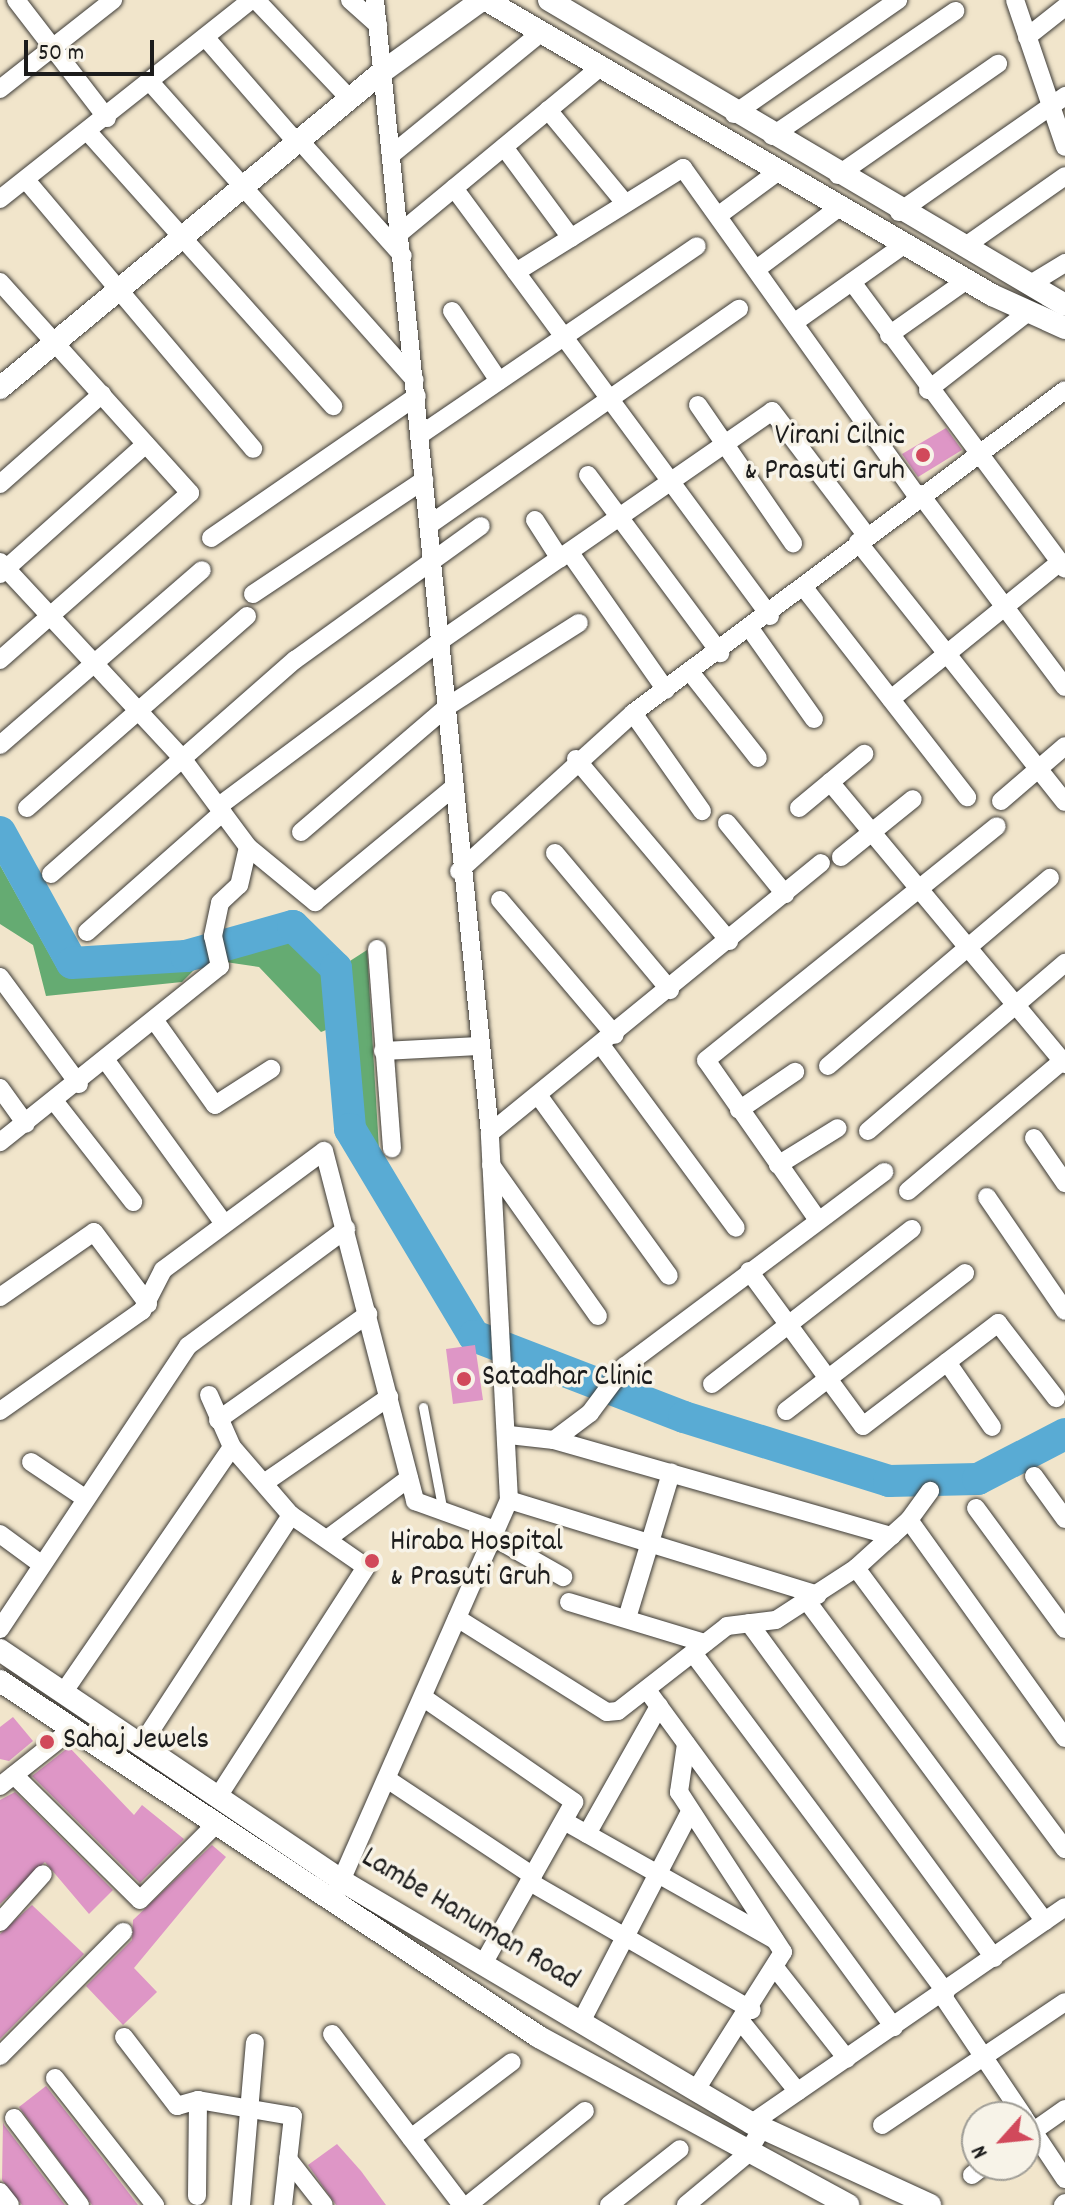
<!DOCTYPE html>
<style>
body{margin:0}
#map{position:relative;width:1065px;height:2205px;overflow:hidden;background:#f1e5cb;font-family:Dekko,sans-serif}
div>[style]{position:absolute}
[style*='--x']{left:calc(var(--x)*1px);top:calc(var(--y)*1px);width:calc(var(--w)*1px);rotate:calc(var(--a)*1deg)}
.forest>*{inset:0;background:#65ab72}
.river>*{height:32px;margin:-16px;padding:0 16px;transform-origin:16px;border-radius:16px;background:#59abd4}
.building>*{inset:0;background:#de96c6}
.roads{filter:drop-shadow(0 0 2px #3c3a36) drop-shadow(0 0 2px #3c3a36)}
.service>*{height:9px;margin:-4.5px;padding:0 4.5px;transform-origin:4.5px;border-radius:4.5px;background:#fff}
.minor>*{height:18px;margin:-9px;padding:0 9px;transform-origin:9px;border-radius:9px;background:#fff}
.tertiary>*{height:22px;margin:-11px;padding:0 11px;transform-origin:11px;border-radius:11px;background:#fff}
.dots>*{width:22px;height:22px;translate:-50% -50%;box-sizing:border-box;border:4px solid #f7f3e8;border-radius:50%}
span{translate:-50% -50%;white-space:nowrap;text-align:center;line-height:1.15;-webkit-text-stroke:7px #f7f3e8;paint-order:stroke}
.poi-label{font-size:30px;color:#1c1c1c}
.right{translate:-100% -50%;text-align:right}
.left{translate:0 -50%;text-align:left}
.street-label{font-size:30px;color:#1c1c1c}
.north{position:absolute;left:961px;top:2101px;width:80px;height:80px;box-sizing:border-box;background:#f7f3e8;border:2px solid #9f9d96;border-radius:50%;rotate:243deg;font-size:22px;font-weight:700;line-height:32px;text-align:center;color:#1c1c1c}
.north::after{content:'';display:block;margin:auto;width:28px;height:36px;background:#d1495b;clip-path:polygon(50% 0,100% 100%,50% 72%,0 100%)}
.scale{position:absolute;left:24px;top:40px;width:130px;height:36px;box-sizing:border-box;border:4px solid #1c1c1c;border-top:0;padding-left:10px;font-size:24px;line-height:28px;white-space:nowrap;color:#1c1c1c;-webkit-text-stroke:6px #f7f3e8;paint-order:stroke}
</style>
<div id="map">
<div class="forest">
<i style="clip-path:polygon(0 865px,57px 968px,119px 970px,241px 940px,296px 941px,326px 976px,336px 1026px,321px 1032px,259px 967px,205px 959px,182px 982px,46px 996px,33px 945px,0 924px)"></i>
<i style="clip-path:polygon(367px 950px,379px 1149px,361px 1147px,339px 968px)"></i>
</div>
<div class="river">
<i style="--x:0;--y:832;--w:149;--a:61.2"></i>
<i style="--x:72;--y:963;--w:114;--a:-3.5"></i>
<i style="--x:186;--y:956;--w:111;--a:-15.7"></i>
<i style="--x:293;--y:926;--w:60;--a:44.3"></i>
<i style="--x:336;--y:968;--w:162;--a:85"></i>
<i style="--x:350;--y:1129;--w:241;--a:59.1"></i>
<i style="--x:474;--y:1336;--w:225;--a:21.1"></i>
<i style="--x:684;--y:1417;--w:215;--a:17.3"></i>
<i style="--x:889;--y:1481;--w:89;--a:-1.3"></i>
<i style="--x:978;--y:1479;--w:98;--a:-27.3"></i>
</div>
<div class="building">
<i style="clip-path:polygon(946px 428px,962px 450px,918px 477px,902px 454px)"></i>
<i style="clip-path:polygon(475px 1345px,483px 1400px,453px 1404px,446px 1349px)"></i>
<i style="clip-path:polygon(13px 1717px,33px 1741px,9px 1761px,0 1759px,0 1727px)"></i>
<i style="clip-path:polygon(69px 1747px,134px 1815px,142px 1805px,184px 1839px,140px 1883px,32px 1776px)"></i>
<i style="clip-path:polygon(15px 1792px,113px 1890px,89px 1914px,45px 1862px,0 1904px,0 1800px)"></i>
<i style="clip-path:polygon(212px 1845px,226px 1857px,134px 1968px,157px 1992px,123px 2025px,86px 1986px,132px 1940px,133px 1920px)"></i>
<i style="clip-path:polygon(32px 1905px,84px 1954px,0 2039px,0 1934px)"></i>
<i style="clip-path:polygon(46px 2086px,96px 2150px,138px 2205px,92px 2205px,19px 2107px)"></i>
<i style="clip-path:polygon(3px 2122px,4px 2125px,65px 2205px,22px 2205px,2px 2180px)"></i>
<i style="clip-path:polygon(337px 2144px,361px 2171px,386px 2205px,336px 2205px,308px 2165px)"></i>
</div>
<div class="roads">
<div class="service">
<i style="--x:423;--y:1407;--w:107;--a:79.2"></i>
</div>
<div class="minor">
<i style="--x:16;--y:0;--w:149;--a:52.4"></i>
<i style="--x:256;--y:0;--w:137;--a:46.5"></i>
<i style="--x:350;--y:0;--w:38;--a:42"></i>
<i style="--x:1015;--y:0;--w:155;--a:71.2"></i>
<i style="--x:205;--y:37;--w:140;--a:49"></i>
<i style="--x:1027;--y:37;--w:48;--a:-38.3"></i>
<i style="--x:151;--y:83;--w:397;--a:48.4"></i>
<i style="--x:0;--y:89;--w:144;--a:-38.2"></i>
<i style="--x:548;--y:110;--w:121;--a:50.4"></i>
<i style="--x:734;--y:114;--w:200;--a:-34.8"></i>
<i style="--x:88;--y:132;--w:368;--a:48.2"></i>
<i style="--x:772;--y:136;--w:222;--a:-34.3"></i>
<i style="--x:300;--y:141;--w:154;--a:48.2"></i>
<i style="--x:504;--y:147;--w:113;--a:53.6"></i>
<i style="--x:391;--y:155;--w:195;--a:-39.2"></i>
<i style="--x:838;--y:175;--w:195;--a:-34.8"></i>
<i style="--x:26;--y:180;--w:352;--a:49.8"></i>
<i style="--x:454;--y:188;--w:532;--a:53.56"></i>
<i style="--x:0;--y:199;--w:320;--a:-38.4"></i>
<i style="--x:899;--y:212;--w:203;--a:-34.9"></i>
<i style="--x:719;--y:215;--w:76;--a:-36.4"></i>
<i style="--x:401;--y:232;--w:261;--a:-39.6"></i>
<i style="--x:964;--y:247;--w:123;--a:-35.1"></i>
<i style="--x:758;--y:268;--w:104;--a:-36.8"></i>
<i style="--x:516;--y:272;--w:197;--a:-31.9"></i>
<i style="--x:683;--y:168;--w:403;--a:54.5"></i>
<i style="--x:0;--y:282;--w:284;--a:48"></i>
<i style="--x:190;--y:493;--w:253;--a:138.7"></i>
<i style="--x:852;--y:282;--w:357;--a:53.4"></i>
<i style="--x:1029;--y:285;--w:42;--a:-31.4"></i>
<i style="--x:452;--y:311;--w:84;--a:56.1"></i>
<i style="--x:795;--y:322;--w:135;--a:-35.3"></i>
<i style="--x:889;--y:335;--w:95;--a:-35.2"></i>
<i style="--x:928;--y:390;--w:125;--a:-37.9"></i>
<i style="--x:698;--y:405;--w:168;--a:55.5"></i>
<i style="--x:420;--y:435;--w:335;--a:-34.3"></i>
<i style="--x:588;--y:475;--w:222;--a:53.4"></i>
<i style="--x:0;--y:484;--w:136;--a:-41.4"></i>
<i style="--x:920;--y:494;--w:241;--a:53.1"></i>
<i style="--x:535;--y:520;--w:46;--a:57.3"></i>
<i style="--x:429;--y:525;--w:378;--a:-34.9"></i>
<i style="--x:211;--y:538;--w:250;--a:-34.6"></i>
<i style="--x:858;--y:542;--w:332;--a:51.5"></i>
<i style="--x:570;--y:553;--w:167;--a:55"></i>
<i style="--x:0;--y:562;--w:267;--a:47.1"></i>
<i style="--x:182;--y:758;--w:111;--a:53.4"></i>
<i style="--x:248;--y:847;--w:39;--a:103"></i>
<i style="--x:239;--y:885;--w:26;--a:137"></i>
<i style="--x:220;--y:903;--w:34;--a:102"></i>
<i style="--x:213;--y:936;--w:31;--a:77"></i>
<i style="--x:220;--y:966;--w:282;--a:141.3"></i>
<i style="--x:0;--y:574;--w:195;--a:-41.7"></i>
<i style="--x:805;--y:589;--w:264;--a:52.1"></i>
<i style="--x:253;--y:594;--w:206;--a:-33.7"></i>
<i style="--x:751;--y:630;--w:109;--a:54.7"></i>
<i style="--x:691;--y:673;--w:108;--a:51.8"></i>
<i style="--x:891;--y:699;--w:218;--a:-39"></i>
<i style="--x:633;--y:713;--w:120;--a:54.9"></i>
<i style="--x:0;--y:745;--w:267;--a:-40.9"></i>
<i style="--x:576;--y:759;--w:238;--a:49.9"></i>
<i style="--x:830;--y:782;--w:367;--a:50.2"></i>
<i style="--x:1001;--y:801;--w:84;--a:-40.7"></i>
<i style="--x:219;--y:806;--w:279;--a:-36.7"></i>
<i style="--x:443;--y:639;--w:400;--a:-34.7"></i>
<i style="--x:772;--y:411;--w:157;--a:52.8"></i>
<i style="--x:27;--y:808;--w:292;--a:-41.1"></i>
<i style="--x:799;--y:808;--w:85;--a:-39.7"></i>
<i style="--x:727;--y:823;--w:92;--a:50.8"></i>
<i style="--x:301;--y:832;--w:194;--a:-40.6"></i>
<i style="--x:448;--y:706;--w:155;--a:-32.4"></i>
<i style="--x:248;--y:847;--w:87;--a:39.4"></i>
<i style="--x:315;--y:902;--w:179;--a:-39.6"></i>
<i style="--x:555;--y:853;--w:179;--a:50"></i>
<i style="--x:841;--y:857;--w:92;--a:-38.9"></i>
<i style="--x:459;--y:871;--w:235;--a:-42.2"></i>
<i style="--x:633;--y:713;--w:539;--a:-36.78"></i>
<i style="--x:51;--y:874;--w:325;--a:-41.3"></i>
<i style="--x:295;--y:660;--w:229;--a:-35.8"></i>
<i style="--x:500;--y:900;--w:177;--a:49.6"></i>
<i style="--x:87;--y:932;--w:181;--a:-41.4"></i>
<i style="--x:377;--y:949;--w:200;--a:85.7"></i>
<i style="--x:0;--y:977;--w:133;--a:53.6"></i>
<i style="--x:155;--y:1021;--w:103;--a:54.5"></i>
<i style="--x:215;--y:1105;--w:67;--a:-32.7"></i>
<i style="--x:601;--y:1045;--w:227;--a:53.6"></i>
<i style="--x:383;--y:1051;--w:96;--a:-3"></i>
<i style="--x:107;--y:1062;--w:198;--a:54.1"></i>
<i style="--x:828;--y:1066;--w:291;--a:-40.3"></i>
<i style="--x:0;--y:1088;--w:44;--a:54.2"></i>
<i style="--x:538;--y:1095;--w:223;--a:54.1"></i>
<i style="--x:55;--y:1102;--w:127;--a:52"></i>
<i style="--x:739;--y:1110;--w:68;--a:-34.2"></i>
<i style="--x:868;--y:1131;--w:259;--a:-40.5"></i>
<i style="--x:490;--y:1133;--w:427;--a:-39.2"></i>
<i style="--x:1034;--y:1138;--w:55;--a:55.4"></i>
<i style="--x:491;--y:1165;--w:185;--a:54.7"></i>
<i style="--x:778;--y:1165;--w:70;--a:-31.7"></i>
<i style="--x:908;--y:1191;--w:205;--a:-40.1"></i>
<i style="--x:987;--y:1197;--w:138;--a:55.6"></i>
<i style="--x:818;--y:1220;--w:195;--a:-125"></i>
<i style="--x:706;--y:1060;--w:373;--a:-38.8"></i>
<i style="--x:749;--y:1271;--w:192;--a:53.7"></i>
<i style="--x:863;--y:1426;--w:170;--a:-37.3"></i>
<i style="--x:998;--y:1323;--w:95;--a:52.3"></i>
<i style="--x:0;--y:1297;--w:114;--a:-34.7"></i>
<i style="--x:94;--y:1232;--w:90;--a:53.1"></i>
<i style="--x:947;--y:1362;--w:79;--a:55.3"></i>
<i style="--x:712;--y:1384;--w:253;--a:-37.8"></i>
<i style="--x:209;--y:1395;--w:57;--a:66.1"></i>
<i style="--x:232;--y:1447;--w:90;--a:49.1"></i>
<i style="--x:291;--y:1515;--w:91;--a:34.7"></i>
<i style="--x:366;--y:1567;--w:275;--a:122.8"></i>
<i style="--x:0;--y:1411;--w:174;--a:-35.2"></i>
<i style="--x:142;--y:1311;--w:46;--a:-62.9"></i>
<i style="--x:163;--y:1270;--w:200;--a:-36.5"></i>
<i style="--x:324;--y:1151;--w:362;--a:75.4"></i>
<i style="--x:415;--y:1501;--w:85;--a:19.9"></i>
<i style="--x:786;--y:1411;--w:226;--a:-37.6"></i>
<i style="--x:218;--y:1420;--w:184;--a:-35.2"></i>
<i style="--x:509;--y:1435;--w:45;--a:6.3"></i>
<i style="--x:554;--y:1440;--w:351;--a:15.9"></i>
<i style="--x:554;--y:1440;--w:45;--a:-36.9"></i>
<i style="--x:590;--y:1413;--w:59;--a:-53.3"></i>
<i style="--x:625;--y:1366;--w:324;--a:-36.8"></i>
<i style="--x:31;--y:1462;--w:66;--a:33.9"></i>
<i style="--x:1034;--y:1476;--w:53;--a:54.2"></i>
<i style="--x:264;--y:1483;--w:152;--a:-34.5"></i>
<i style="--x:509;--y:1500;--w:323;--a:17.1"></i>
<i style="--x:976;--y:1508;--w:150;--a:53.7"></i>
<i style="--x:909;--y:1520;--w:268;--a:54.4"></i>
<i style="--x:0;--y:1534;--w:52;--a:36.4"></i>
<i style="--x:493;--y:1537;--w:81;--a:29.7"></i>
<i style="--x:327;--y:1539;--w:102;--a:-36.6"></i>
<i style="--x:856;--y:1568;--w:350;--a:53.4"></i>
<i style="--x:807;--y:1601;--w:399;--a:53.4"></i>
<i style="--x:569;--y:1602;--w:142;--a:16.8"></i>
<i style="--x:457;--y:1618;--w:177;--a:32.1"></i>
<i style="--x:607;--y:1712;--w:11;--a:-5"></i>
<i style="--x:618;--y:1711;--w:138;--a:-37.9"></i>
<i style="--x:727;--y:1626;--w:49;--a:-7"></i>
<i style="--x:776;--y:1620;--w:95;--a:-33"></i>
<i style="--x:856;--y:1568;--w:72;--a:-42.2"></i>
<i style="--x:909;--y:1520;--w:36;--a:-54"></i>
<i style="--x:627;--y:1618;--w:152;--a:-73.1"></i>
<i style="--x:749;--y:1623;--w:415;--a:53.8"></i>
<i style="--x:0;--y:1629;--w:340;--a:-56.4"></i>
<i style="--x:188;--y:1346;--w:197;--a:-36.5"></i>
<i style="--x:693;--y:1653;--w:423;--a:53.3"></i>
<i style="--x:647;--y:1690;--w:418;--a:53.8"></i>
<i style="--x:63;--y:1693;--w:298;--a:-55.5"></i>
<i style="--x:424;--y:1698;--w:183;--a:34.7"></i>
<i style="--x:574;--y:1802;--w:186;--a:119.3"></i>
<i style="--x:686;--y:1744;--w:49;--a:98.3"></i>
<i style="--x:679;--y:1792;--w:191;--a:57"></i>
<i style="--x:783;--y:1952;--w:165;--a:122.3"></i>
<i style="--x:140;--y:1747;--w:277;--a:-56.9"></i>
<i style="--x:14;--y:1775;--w:177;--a:44.8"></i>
<i style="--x:140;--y:1900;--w:107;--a:-45"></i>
<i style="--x:387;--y:1779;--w:175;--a:33.6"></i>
<i style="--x:0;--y:1786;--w:92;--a:-38.4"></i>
<i style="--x:564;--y:1821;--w:242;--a:29.4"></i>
<i style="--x:587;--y:1834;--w:147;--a:-60.6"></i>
<i style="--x:530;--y:1882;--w:256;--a:30"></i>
<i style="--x:337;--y:1890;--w:426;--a:-66.2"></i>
<i style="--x:509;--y:1500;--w:367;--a:-93"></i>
<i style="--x:490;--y:1133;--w:1139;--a:-95.8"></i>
<i style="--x:0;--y:1922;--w:64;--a:-48.1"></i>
<i style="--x:777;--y:1970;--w:113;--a:51.8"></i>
<i style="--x:942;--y:1995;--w:147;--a:56.1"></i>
<i style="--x:581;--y:2022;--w:237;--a:-62.6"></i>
<i style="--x:743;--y:2024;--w:87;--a:51"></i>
<i style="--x:332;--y:2034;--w:215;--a:52.8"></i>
<i style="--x:124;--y:2037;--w:87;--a:52.5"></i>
<i style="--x:177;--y:2106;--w:22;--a:-16"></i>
<i style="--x:198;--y:2100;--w:96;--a:90.6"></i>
<i style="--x:0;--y:2056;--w:175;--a:-45.2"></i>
<i style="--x:55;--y:2078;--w:162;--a:51.8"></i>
<i style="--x:198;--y:2100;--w:96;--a:9.6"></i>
<i style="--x:293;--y:2116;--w:90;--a:96.4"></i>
<i style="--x:14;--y:2118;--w:109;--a:52.8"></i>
<i style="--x:1025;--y:2119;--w:72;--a:56.3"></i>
<i style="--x:752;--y:2123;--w:380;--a:-34.6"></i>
<i style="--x:882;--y:2125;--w:220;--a:-33.9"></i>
<i style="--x:1025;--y:2137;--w:49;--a:-35"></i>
<i style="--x:411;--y:2138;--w:126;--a:-37"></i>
<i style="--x:288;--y:2159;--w:58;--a:52"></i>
<i style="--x:972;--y:2175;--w:16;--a:-38"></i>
<i style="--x:0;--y:2192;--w:16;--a:52"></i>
<i style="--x:241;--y:2205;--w:163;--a:-85.1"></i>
<i style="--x:468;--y:2205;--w:150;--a:-38.8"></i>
<i style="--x:609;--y:2205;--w:90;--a:-38.3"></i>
<i style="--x:686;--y:2205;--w:78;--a:-39.8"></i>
<i style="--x:746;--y:2155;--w:31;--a:-59"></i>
<i style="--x:1063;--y:2205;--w:3;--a:-45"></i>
</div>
<div class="tertiary">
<i style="--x:486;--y:0;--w:586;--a:30.24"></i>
<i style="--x:992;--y:295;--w:80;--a:24.3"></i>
<i style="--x:549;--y:0;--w:599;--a:30.59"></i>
<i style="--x:0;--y:388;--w:496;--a:-39.6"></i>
<i style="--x:382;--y:72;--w:123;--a:-35.8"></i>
<i style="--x:0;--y:1650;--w:413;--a:34"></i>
<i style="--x:342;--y:1881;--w:476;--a:30.6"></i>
<i style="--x:752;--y:2123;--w:196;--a:24.7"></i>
<i style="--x:0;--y:1681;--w:646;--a:33.44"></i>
<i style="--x:539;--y:2037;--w:352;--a:28.5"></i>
</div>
</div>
<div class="dots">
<i style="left:923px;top:455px;background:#d1495b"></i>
<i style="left:464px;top:1379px;background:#d1495b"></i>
<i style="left:372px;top:1561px;background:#d1495b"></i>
<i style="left:47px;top:1742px;background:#d1495b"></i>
</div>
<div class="poi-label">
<span class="right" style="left:905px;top:455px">Virani Cilnic<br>&amp; Prasuti Gruh</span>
<span class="left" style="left:482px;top:1379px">Satadhar Clinic</span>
<span class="left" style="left:390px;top:1561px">Hiraba Hospital<br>&amp; Prasuti Gruh</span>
<span class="left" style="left:63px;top:1742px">Sahaj Jewels</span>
</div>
<div class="street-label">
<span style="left:469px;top:1921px;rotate:31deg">Lambe Hanuman Road</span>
</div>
<div class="north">N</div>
<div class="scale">50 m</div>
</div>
